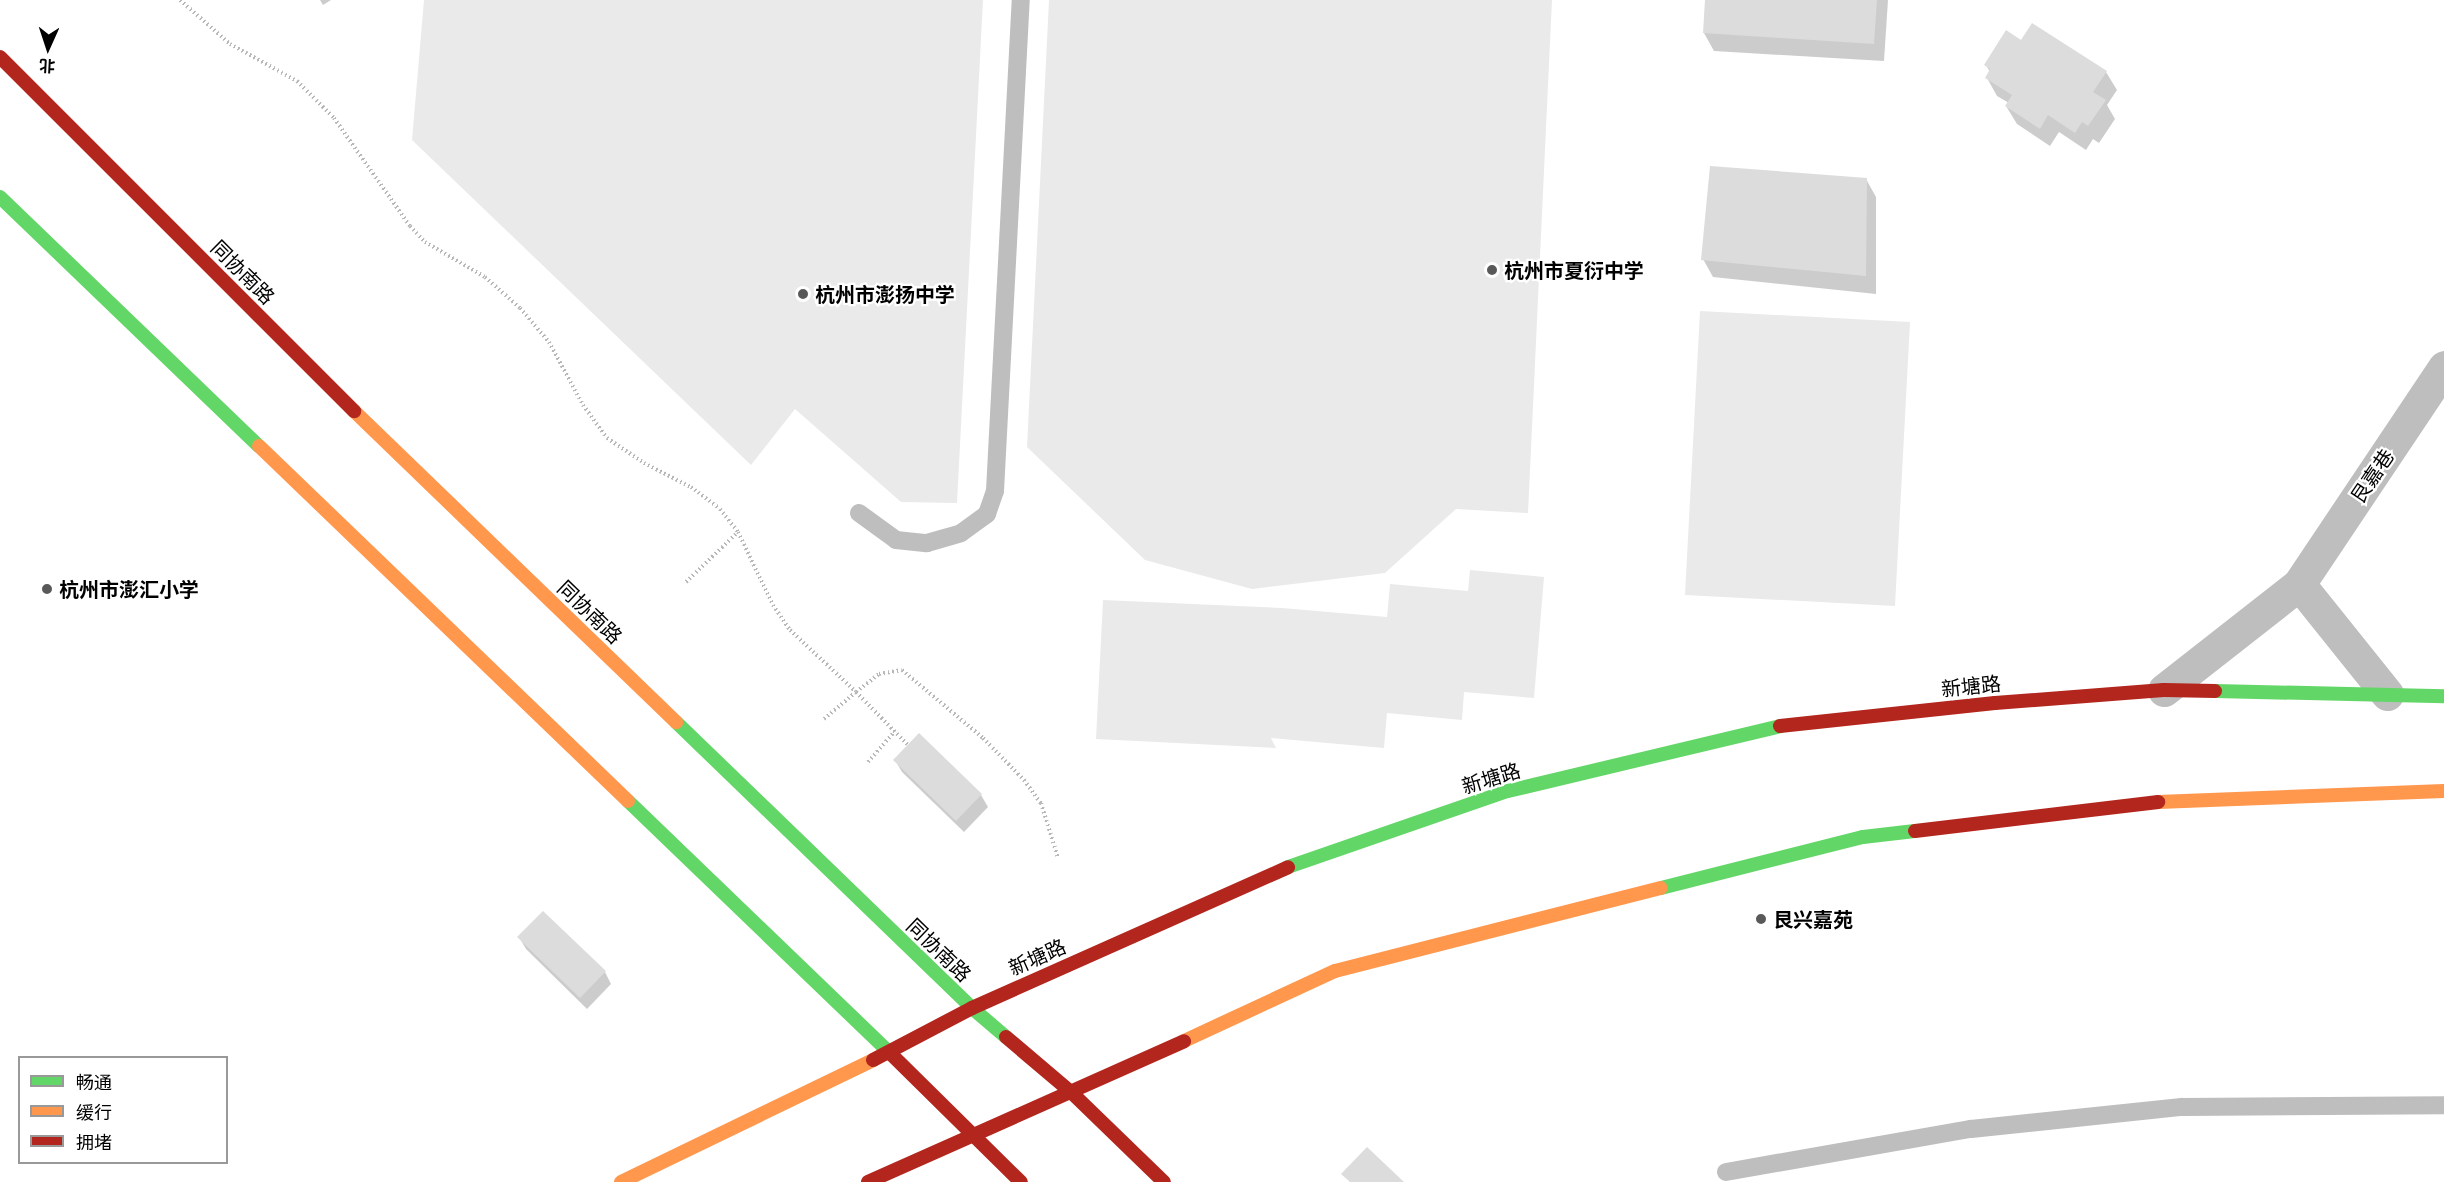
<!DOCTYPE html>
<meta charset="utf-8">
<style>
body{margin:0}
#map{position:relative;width:2444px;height:1182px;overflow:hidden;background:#fff;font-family:"Noto Sans","Noto Sans SC",sans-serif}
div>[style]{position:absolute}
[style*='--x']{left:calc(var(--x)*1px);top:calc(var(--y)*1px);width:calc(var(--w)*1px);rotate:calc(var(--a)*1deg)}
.green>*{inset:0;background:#eaeaea}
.shadow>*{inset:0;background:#0003}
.building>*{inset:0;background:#dcdcdc}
.path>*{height:4px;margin-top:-2px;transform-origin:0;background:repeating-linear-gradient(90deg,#b8b8b8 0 1.5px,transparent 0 4.5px)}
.lane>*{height:18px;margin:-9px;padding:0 9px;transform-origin:9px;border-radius:9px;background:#bebebe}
.street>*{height:33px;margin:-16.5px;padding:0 16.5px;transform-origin:16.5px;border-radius:16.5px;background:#bebebe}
.fast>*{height:14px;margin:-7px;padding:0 7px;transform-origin:7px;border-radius:7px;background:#63d668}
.slow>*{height:14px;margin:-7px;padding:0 7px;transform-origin:7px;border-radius:7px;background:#ff974d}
.jam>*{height:14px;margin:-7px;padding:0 7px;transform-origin:7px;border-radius:7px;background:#b3261e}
.dots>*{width:16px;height:16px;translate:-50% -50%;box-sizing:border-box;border:3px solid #fff;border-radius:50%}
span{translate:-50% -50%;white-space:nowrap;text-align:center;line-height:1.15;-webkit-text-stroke:4.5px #fff;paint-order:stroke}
.poi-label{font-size:20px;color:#000;font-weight:700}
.left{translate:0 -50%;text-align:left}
.street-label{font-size:20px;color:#000}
.legend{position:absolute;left:18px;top:1056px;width:210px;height:108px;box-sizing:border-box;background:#fff;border:2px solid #999;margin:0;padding:8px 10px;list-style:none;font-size:18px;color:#000}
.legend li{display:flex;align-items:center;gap:12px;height:30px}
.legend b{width:30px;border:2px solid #999}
.north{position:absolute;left:18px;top:18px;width:60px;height:60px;-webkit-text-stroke:4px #fff;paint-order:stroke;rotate:183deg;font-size:16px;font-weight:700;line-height:24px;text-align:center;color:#000}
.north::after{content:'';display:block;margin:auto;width:21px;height:27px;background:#000;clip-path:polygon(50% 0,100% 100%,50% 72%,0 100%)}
</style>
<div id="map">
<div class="green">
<i style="clip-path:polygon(424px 0,983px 0,957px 503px,901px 502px,795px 409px,751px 465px,412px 140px)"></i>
<i style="clip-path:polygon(1049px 0,1552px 0,1528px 513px,1456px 509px,1385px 573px,1252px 589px,1145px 560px,1027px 447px)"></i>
<i style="clip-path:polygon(1700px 311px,1910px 322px,1895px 606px,1685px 595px)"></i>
<i style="clip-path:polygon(1470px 570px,1544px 577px,1534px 698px,1464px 692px,1462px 720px,1387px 713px,1384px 748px,1271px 738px,1276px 748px,1096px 739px,1103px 600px,1282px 608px,1387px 617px,1390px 584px,1468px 591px)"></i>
</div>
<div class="shadow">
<i style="clip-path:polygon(320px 0,331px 0,323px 5px)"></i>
<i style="clip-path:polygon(1706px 0,1888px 0,1884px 61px,1714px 51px,1704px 33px)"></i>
<i style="clip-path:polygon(2032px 25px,2106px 72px,2117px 90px,2107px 105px,2115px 119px,2099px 143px,2093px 139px,2086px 150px,2059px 132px,2050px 146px,2017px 124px,2006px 106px,2009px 103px,1997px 96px,1987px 78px,1990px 72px,1986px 65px,2021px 42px)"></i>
<i style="clip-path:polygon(1866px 179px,1876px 197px,1876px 294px,1713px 277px,1703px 259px)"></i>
<i style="clip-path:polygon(895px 760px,981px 795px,988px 807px,964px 832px,902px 772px)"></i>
<i style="clip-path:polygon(519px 937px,605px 972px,611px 984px,587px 1009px,526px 949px)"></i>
</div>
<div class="building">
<i style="clip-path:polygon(1705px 0,1877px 0,1874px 44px,1703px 33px)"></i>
<i style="clip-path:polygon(2032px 23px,2107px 71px,2093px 92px,2106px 100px,2088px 126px,2082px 122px,2075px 133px,2048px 115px,2040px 129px,2005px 106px,2012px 95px,1985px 78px,1990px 69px,1984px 65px,2006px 30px,2021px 40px)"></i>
<i style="clip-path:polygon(1710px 166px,1867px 178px,1866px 276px,1701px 260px)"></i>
<i style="clip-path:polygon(919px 733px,982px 794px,956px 821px,893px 760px)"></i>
<i style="clip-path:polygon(543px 911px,606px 971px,580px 998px,517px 937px)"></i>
<i style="clip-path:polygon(1367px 1147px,1404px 1182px,1350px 1182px,1341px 1174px)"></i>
</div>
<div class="path">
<i style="--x:180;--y:0;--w:67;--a:41.3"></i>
<i style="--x:230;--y:44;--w:77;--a:28.9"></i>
<i style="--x:297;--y:81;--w:52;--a:45"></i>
<i style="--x:334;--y:118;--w:132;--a:54.9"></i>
<i style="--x:410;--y:226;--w:22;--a:47"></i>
<i style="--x:425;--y:242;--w:69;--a:30.3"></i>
<i style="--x:485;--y:277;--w:47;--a:41.5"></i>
<i style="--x:520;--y:308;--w:45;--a:49.5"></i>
<i style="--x:549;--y:342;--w:72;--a:61.6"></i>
<i style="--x:583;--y:405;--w:41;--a:54"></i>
<i style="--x:607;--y:438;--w:45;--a:34"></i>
<i style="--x:644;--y:463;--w:53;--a:27.1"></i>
<i style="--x:691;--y:487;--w:36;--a:37"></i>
<i style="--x:720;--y:509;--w:29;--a:52"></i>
<i style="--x:738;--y:532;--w:81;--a:64.4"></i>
<i style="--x:773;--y:605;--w:30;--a:56"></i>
<i style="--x:790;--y:630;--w:91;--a:43.2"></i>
<i style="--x:856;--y:692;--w:29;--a:-38"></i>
<i style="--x:879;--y:674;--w:23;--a:-10"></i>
<i style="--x:902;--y:670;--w:106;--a:40"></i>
<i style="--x:983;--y:738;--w:59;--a:45.7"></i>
<i style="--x:1024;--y:780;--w:29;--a:54"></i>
<i style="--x:1041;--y:803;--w:58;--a:72.8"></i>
<i style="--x:686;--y:582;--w:72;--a:-43.9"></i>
<i style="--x:824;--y:719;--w:42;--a:-40.2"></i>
<i style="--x:856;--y:692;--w:74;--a:45.5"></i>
<i style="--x:868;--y:762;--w:41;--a:-48.9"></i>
</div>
<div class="lane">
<i style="--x:859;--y:513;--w:46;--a:36.1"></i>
<i style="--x:896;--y:540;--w:31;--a:6"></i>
<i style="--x:927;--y:543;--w:35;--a:-16"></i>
<i style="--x:961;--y:533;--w:32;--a:-36"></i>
<i style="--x:987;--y:514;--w:24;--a:-71"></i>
<i style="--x:995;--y:491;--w:492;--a:-87"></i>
<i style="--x:1726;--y:1172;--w:249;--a:-10"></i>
<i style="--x:1971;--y:1129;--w:212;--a:-6"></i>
<i style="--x:2182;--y:1107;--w:262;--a:-0.4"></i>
</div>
<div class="street">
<i style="--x:2299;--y:584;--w:141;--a:51.3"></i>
<i style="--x:2164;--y:690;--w:172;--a:-38.1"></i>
<i style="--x:2299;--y:584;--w:261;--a:-56.2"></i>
</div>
<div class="fast">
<i style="--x:0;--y:197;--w:359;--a:43.9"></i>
<i style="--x:2215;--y:691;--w:229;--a:1.3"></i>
<i style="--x:676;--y:722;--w:412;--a:44"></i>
<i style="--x:972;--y:1008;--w:45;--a:40.5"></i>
<i style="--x:628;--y:801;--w:366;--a:43.9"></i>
<i style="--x:1288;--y:867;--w:233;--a:-19.1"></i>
<i style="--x:1508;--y:791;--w:280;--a:-13.4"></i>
<i style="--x:1661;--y:888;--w:208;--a:-14.2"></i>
<i style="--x:1863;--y:837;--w:52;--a:-6.6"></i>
</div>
<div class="slow">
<i style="--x:354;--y:411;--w:448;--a:44"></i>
<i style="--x:259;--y:446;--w:512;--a:43.89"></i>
<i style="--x:2158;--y:802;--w:286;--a:-2.2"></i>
<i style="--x:1184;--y:1041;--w:166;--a:-24.9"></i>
<i style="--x:1335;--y:971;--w:336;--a:-14.3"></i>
<i style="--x:621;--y:1182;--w:280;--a:-25.8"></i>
</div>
<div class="jam">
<i style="--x:0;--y:57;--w:501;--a:45"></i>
<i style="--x:1780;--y:726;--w:216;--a:-6.1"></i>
<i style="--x:1995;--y:703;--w:169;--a:-4.4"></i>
<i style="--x:2164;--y:690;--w:51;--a:1.1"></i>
<i style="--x:1915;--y:831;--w:245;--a:-6.8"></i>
<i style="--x:1006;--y:1037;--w:87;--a:40.3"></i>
<i style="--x:1072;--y:1093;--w:128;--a:44.1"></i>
<i style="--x:892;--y:1055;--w:181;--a:44.6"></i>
<i style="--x:873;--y:1060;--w:112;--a:-27.7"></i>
<i style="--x:972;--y:1008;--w:346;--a:-24"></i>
<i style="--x:868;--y:1182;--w:346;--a:-24"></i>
</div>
<div class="dots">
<i style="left:1492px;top:270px;background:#595959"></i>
<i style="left:803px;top:294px;background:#595959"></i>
<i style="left:47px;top:589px;background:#595959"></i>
<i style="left:1761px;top:919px;background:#595959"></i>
</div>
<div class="poi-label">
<span class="left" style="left:1504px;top:270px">杭州市夏衍中学</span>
<span class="left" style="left:815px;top:294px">杭州市澎扬中学</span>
<span class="left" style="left:59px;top:589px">杭州市澎汇小学</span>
<span class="left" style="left:1773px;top:919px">艮兴嘉苑</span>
</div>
<div class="street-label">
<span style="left:243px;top:272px;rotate:45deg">同协南路</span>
<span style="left:2372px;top:476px;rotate:-56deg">艮嘉巷</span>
<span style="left:590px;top:612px;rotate:44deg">同协南路</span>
<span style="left:1971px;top:686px;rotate:-6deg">新塘路</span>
<span style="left:1491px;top:778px;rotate:-17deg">新塘路</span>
<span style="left:939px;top:950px;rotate:44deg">同协南路</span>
<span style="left:1037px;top:957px;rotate:-24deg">新塘路</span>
</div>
<ul class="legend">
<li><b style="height:8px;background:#63d668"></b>畅通</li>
<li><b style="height:8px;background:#ff974d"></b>缓行</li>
<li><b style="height:8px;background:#b3261e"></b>拥堵</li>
</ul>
<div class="north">北</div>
</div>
